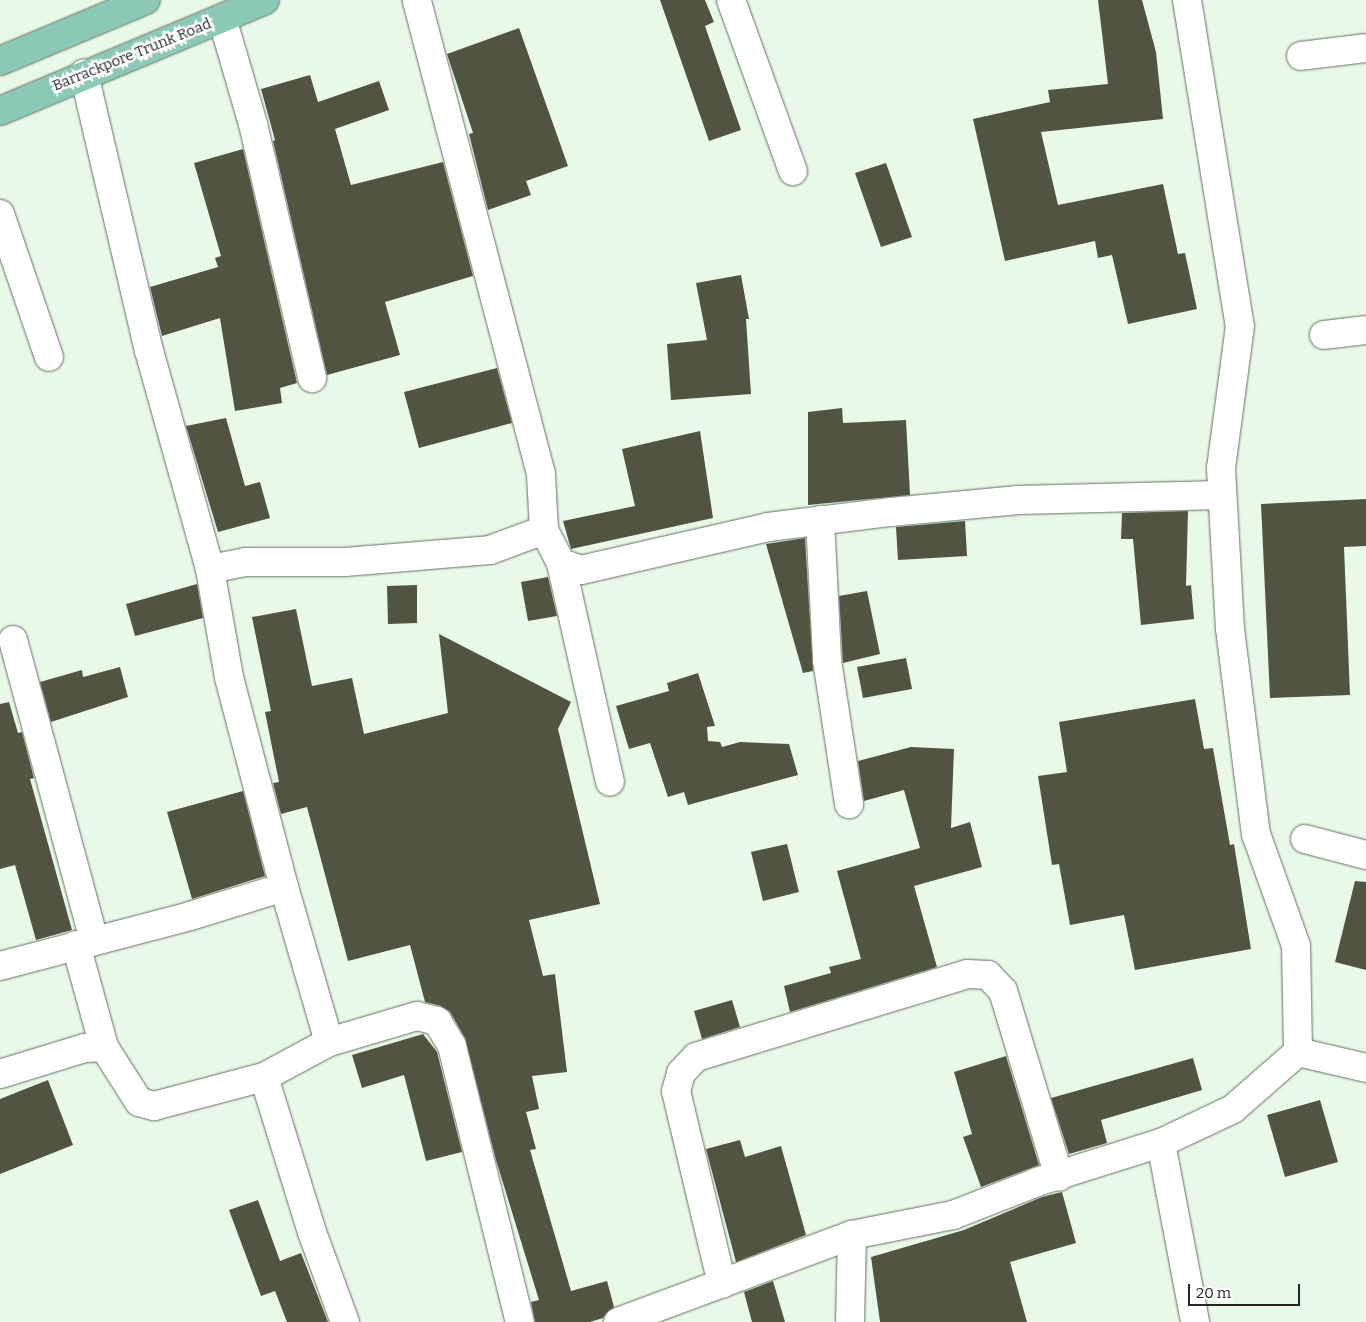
<!DOCTYPE html>
<style>
body{margin:0}
#map{position:relative;width:1366px;height:1322px;overflow:hidden;background:#e9f9e7;font-family:Bitter,serif}
div>[style]{position:absolute}
[style*='--x']{left:calc(var(--x)*1px);top:calc(var(--y)*1px);width:calc(var(--w)*1px);rotate:calc(var(--a)*1deg)}
.building>*{inset:0;background:#515441}
.roads{filter:drop-shadow(0 0 1px #627061) drop-shadow(0 0 1px #627061)}
.minor>*{height:28px;margin:-14px;padding:0 14px;transform-origin:14px;border-radius:14px;background:#fff}
.major>*{height:28px;margin:-14px;padding:0 14px;transform-origin:14px;border-radius:14px;background:#8cc8b6}
span{translate:-50% -50%;white-space:nowrap;text-align:center;line-height:1.15;-webkit-text-stroke:5px #fff;paint-order:stroke}
.street-label{font-size:15px;color:#222721}
.scale{position:absolute;left:1188px;top:1284px;width:112px;height:22px;box-sizing:border-box;border:2px solid #222721;border-top:0;padding-left:6px;font-size:15px;line-height:18px;white-space:nowrap;color:#222721;-webkit-text-stroke:4px #fff;paint-order:stroke}
</style>
<div id="map">
<div class="building">
<i style="clip-path:polygon(660px 0,705px 0,714px 22px,705px 26px,741px 130px,709px 141px)"></i>
<i style="clip-path:polygon(1098px 0,1142px 0,1156px 52px,1163px 119px,1041px 132px,1058px 205px,1163px 184px,1178px 254px,1185px 253px,1197px 309px,1128px 324px,1112px 255px,1098px 258px,1095px 241px,1005px 261px,973px 119px,1050px 102px,1048px 90px,1108px 84px)"></i>
<i style="clip-path:polygon(519px 28px,568px 166px,526px 181px,531px 195px,488px 210px,469px 134px,473px 133px,447px 54px)"></i>
<i style="clip-path:polygon(310px 75px,318px 102px,379px 81px,389px 110px,335px 129px,351px 185px,443px 162px,473px 276px,385px 302px,400px 355px,327px 375px,273px 141px,275px 140px,261px 89px)"></i>
<i style="clip-path:polygon(243px 149px,297px 383px,280px 388px,282px 403px,235px 411px,220px 318px,162px 336px,150px 287px,218px 267px,215px 258px,221px 256px,194px 163px)"></i>
<i style="clip-path:polygon(886px 163px,912px 237px,881px 247px,855px 173px)"></i>
<i style="clip-path:polygon(741px 275px,749px 319px,746px 319px,751px 394px,671px 400px,667px 344px,707px 340px,696px 283px)"></i>
<i style="clip-path:polygon(497px 368px,512px 423px,419px 448px,404px 392px)"></i>
<i style="clip-path:polygon(842px 408px,843px 423px,906px 420px,910px 495px,808px 505px,808px 412px)"></i>
<i style="clip-path:polygon(226px 418px,245px 486px,260px 482px,270px 518px,218px 532px,186px 426px)"></i>
<i style="clip-path:polygon(700px 431px,713px 518px,571px 549px,563px 521px,635px 506px,622px 449px)"></i>
<i style="clip-path:polygon(1366px 499px,1366px 546px,1344px 547px,1350px 695px,1270px 698px,1261px 504px)"></i>
<i style="clip-path:polygon(1188px 511px,1186px 586px,1191px 585px,1194px 619px,1141px 625px,1133px 539px,1121px 539px,1122px 513px)"></i>
<i style="clip-path:polygon(965px 521px,967px 556px,898px 560px,896px 527px)"></i>
<i style="clip-path:polygon(805px 538px,813px 671px,803px 673px,766px 544px)"></i>
<i style="clip-path:polygon(548px 577px,557px 616px,528px 621px,521px 582px)"></i>
<i style="clip-path:polygon(197px 584px,203px 618px,135px 636px,126px 604px)"></i>
<i style="clip-path:polygon(417px 585px,417px 623px,388px 624px,387px 586px)"></i>
<i style="clip-path:polygon(867px 591px,880px 654px,843px 663px,839px 596px)"></i>
<i style="clip-path:polygon(296px 609px,312px 686px,352px 678px,364px 734px,448px 713px,439px 634px,571px 702px,558px 729px,600px 904px,529px 920px,543px 976px,555px 974px,567px 1072px,532px 1076px,539px 1109px,526px 1112px,536px 1149px,530px 1150px,571px 1291px,607px 1281px,614px 1307px,603px 1318px,590px 1322px,535px 1322px,531px 1302px,539px 1300px,496px 1160px,465px 1038px,450px 1012px,441px 1006px,425px 1002px,410px 945px,348px 961px,307px 807px,281px 814px,273px 783px,279px 782px,265px 712px,271px 711px,252px 617px)"></i>
<i style="clip-path:polygon(906px 658px,912px 689px,863px 698px,857px 667px)"></i>
<i style="clip-path:polygon(120px 667px,128px 697px,51px 722px,40px 682px,82px 670px,83px 677px)"></i>
<i style="clip-path:polygon(698px 673px,715px 726px,707px 727px,708px 741px,720px 742px,722px 747px,740px 742px,789px 744px,798px 775px,688px 805px,684px 792px,668px 797px,650px 743px,629px 749px,616px 706px,669px 691px,667px 683px)"></i>
<i style="clip-path:polygon(1195px 699px,1204px 749px,1213px 748px,1230px 845px,1234px 844px,1251px 949px,1135px 970px,1124px 915px,1070px 925px,1059px 864px,1052px 865px,1038px 776px,1067px 772px,1059px 722px)"></i>
<i style="clip-path:polygon(9px 702px,18px 733px,22px 732px,34px 778px,30px 779px,72px 930px,36px 940px,15px 865px,0 869px,0 704px)"></i>
<i style="clip-path:polygon(911px 747px,954px 749px,951px 828px,970px 822px,982px 867px,914px 886px,937px 967px,790px 1012px,784px 986px,831px 973px,829px 967px,861px 959px,837px 871px,920px 848px,904px 790px,864px 801px,858px 761px)"></i>
<i style="clip-path:polygon(243px 791px,265px 876px,192px 899px,167px 812px)"></i>
<i style="clip-path:polygon(787px 844px,799px 892px,763px 901px,751px 852px)"></i>
<i style="clip-path:polygon(1355px 881px,1366px 882px,1366px 970px,1335px 962px)"></i>
<i style="clip-path:polygon(732px 1000px,740px 1027px,702px 1039px,694px 1011px)"></i>
<i style="clip-path:polygon(423px 1034px,437px 1052px,462px 1152px,426px 1161px,404px 1075px,362px 1088px,352px 1055px)"></i>
<i style="clip-path:polygon(1006px 1056px,1039px 1165px,981px 1187px,963px 1137px,972px 1134px,954px 1072px)"></i>
<i style="clip-path:polygon(1193px 1058px,1202px 1090px,1101px 1120px,1107px 1143px,1069px 1154px,1051px 1098px)"></i>
<i style="clip-path:polygon(48px 1080px,73px 1145px,0 1174px,0 1099px)"></i>
<i style="clip-path:polygon(1320px 1100px,1338px 1162px,1285px 1177px,1267px 1115px)"></i>
<i style="clip-path:polygon(740px 1140px,745px 1157px,781px 1146px,806px 1235px,736px 1262px,706px 1149px)"></i>
<i style="clip-path:polygon(1062px 1192px,1076px 1243px,1010px 1262px,1027px 1322px,880px 1322px,871px 1257px,964px 1230px,1042px 1197px)"></i>
<i style="clip-path:polygon(258px 1200px,280px 1261px,301px 1253px,328px 1322px,287px 1322px,275px 1291px,261px 1296px,229px 1210px)"></i>
<i style="clip-path:polygon(773px 1281px,785px 1322px,752px 1322px,744px 1292px)"></i>
</div>
<div class="roads">
<div class="minor">
<i style="--x:731;--y:0;--w:182;--a:70.1"></i>
<i style="--x:1187;--y:0;--w:330;--a:80.8"></i>
<i style="--x:1240;--y:326;--w:143;--a:97.6"></i>
<i style="--x:1221;--y:468;--w:161;--a:86.8"></i>
<i style="--x:1230;--y:629;--w:207;--a:82.8"></i>
<i style="--x:1256;--y:834;--w:119;--a:70.3"></i>
<i style="--x:1296;--y:946;--w:106;--a:88.9"></i>
<i style="--x:1298;--y:1052;--w:86;--a:138.8"></i>
<i style="--x:1233;--y:1109;--w:80;--a:154.7"></i>
<i style="--x:1161;--y:1143;--w:182;--a:79.2"></i>
<i style="--x:222;--y:18;--w:110;--a:73.7"></i>
<i style="--x:253;--y:124;--w:261;--a:76.9"></i>
<i style="--x:1301;--y:56;--w:65;--a:-7"></i>
<i style="--x:0;--y:214;--w:151;--a:71.1"></i>
<i style="--x:1324;--y:335;--w:42;--a:-6.8"></i>
<i style="--x:820;--y:520;--w:140;--a:87.1"></i>
<i style="--x:827;--y:660;--w:146;--a:81.3"></i>
<i style="--x:544;--y:530;--w:37;--a:63"></i>
<i style="--x:561;--y:563;--w:21;--a:19"></i>
<i style="--x:581;--y:570;--w:192;--a:-12.9"></i>
<i style="--x:768;--y:527;--w:124;--a:-7"></i>
<i style="--x:891;--y:512;--w:128;--a:-5.4"></i>
<i style="--x:1018;--y:500;--w:204;--a:-1.4"></i>
<i style="--x:561;--y:563;--w:224;--a:77.4"></i>
<i style="--x:210;--y:569;--w:36;--a:-11"></i>
<i style="--x:245;--y:562;--w:100;--a:0"></i>
<i style="--x:345;--y:562;--w:145;--a:-4.7"></i>
<i style="--x:490;--y:550;--w:58;--a:-20.3"></i>
<i style="--x:544;--y:530;--w:56;--a:-93.1"></i>
<i style="--x:541;--y:474;--w:490;--a:-104.7"></i>
<i style="--x:13;--y:640;--w:312;--a:74.9"></i>
<i style="--x:1305;--y:839;--w:63;--a:14.7"></i>
<i style="--x:284;--y:887;--w:161;--a:73.8"></i>
<i style="--x:76;--y:945;--w:106;--a:74.6"></i>
<i style="--x:0;--y:966;--w:196;--a:-14.7"></i>
<i style="--x:190;--y:916;--w:98;--a:-17.1"></i>
<i style="--x:284;--y:887;--w:217;--a:-104.7"></i>
<i style="--x:229;--y:677;--w:110;--a:-100"></i>
<i style="--x:210;--y:569;--w:226;--a:-105.6"></i>
<i style="--x:149;--y:351;--w:285;--a:-103.2"></i>
<i style="--x:1298;--y:1052;--w:70;--a:13.2"></i>
<i style="--x:0;--y:1074;--w:89;--a:-17"></i>
<i style="--x:85;--y:1048;--w:19;--a:-3"></i>
<i style="--x:104;--y:1047;--w:65;--a:57.5"></i>
<i style="--x:139;--y:1102;--w:16;--a:15"></i>
<i style="--x:154;--y:1106;--w:114;--a:-14.8"></i>
<i style="--x:264;--y:1077;--w:74;--a:-28.3"></i>
<i style="--x:329;--y:1042;--w:92;--a:-16.5"></i>
<i style="--x:417;--y:1016;--w:21;--a:14"></i>
<i style="--x:437;--y:1021;--w:29;--a:59"></i>
<i style="--x:452;--y:1046;--w:284;--a:76.2"></i>
<i style="--x:264;--y:1077;--w:162;--a:72.8"></i>
<i style="--x:312;--y:1232;--w:96;--a:69.9"></i>
<i style="--x:722;--y:1284;--w:198;--a:-103.4"></i>
<i style="--x:676;--y:1091;--w:19;--a:-74"></i>
<i style="--x:681;--y:1073;--w:22;--a:-47"></i>
<i style="--x:696;--y:1057;--w:283;--a:-17"></i>
<i style="--x:967;--y:974;--w:21;--a:3"></i>
<i style="--x:988;--y:975;--w:22;--a:47"></i>
<i style="--x:1003;--y:991;--w:194;--a:73.2"></i>
<i style="--x:618;--y:1322;--w:250;--a:-20.4"></i>
<i style="--x:852;--y:1235;--w:103;--a:-11.2"></i>
<i style="--x:953;--y:1215;--w:90;--a:-21.4"></i>
<i style="--x:1037;--y:1182;--w:130;--a:-17.5"></i>
<i style="--x:850;--y:1322;--w:87;--a:-88.7"></i>
</div>
<div class="major">
<i style="--x:0;--y:61;--w:158;--a:-22.7"></i>
<i style="--x:0;--y:111;--w:287;--a:-22.7"></i>
</div>
</div>
<div class="street-label">
<span style="left:132px;top:55px;rotate:-22deg">Barrackpore Trunk Road</span>
</div>
<div class="scale">20 m</div>
</div>
